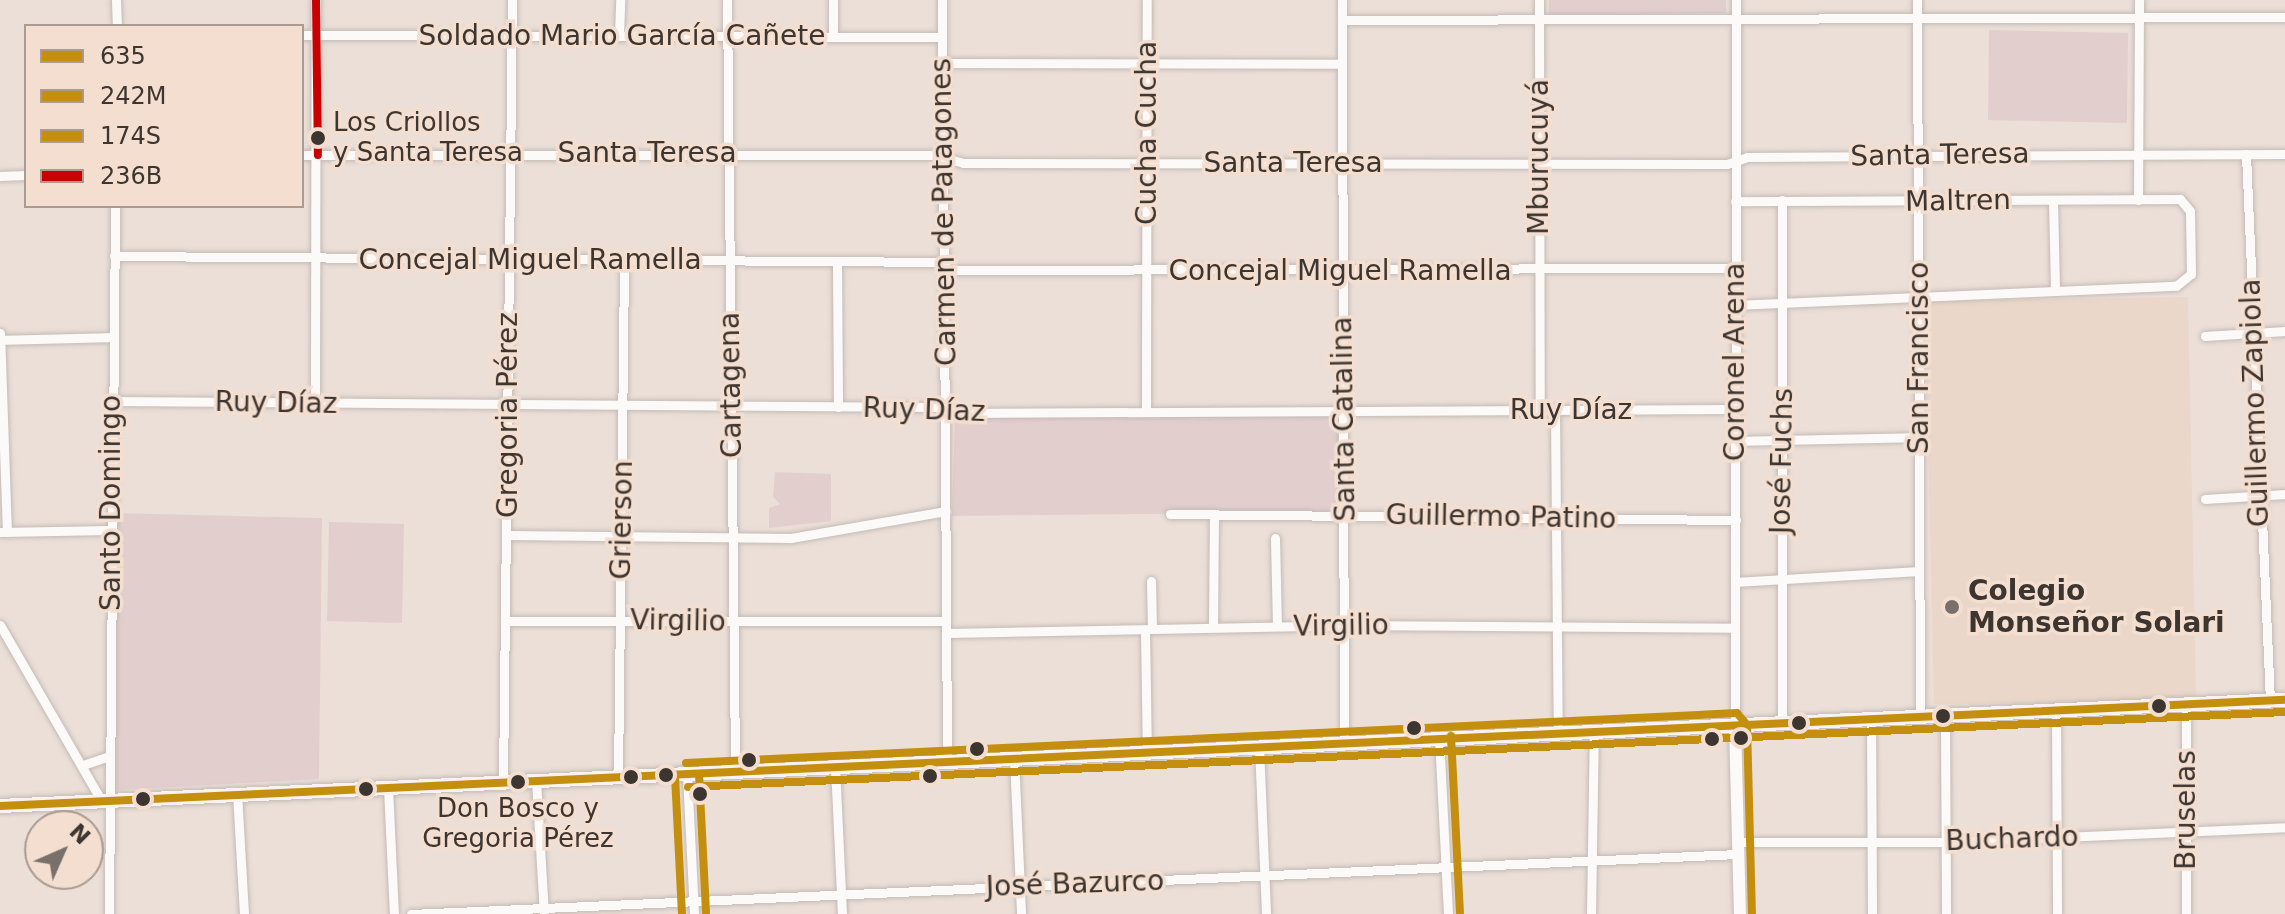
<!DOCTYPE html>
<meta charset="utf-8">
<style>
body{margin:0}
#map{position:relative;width:2285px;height:914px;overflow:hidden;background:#ebdfd8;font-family:"DejaVu Sans",sans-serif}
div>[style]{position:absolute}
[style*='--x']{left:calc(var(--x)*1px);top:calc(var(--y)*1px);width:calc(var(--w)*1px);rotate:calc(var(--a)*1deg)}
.built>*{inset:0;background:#ead7c9}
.green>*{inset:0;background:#e3cece}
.roads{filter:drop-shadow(0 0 2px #c4bbb5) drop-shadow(0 0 2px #c4bbb5)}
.minor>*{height:9px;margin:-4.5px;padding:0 4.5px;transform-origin:4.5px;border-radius:4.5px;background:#fcfaf9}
.tertiary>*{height:12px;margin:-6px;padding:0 6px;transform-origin:6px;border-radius:6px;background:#fcfaf9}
.secondary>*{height:14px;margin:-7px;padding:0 7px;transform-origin:7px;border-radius:7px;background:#f8f3f2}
.bus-1>*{height:8px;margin:-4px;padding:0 4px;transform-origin:4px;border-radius:4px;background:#c48f0e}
.bus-2>*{height:8px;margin:-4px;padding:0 4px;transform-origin:4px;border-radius:4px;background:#c48f0e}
.bus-3>*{height:8px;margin:-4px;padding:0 4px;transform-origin:4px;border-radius:4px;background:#c48f0e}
.bus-4>*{height:8px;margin:-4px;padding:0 4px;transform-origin:4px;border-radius:4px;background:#c70201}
.dots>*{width:22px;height:22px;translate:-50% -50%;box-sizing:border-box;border:4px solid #f3ded0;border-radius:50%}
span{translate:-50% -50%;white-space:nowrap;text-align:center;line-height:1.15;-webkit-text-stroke:7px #f3ded0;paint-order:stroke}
.bus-label{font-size:26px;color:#3d3530}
.left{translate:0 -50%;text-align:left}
.street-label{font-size:28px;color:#3d3530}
.poi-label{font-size:28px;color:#3d3530;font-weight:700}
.legend{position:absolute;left:24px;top:24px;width:280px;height:184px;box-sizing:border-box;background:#f3ded0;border:2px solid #aa9a90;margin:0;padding:10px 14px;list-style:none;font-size:24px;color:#3d3530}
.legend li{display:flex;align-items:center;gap:16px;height:40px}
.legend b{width:40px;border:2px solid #aa9a90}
.north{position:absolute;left:24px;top:810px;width:80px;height:80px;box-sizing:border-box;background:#f3ded0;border:2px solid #aa9a90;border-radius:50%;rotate:45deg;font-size:22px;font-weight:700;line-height:32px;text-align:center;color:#3d3530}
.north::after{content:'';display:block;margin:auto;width:28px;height:36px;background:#7a706b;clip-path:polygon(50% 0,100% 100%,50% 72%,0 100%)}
</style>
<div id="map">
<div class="built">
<i style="clip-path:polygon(2188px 297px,2196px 700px,1934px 704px,1925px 301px)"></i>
</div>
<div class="green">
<i style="clip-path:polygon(1549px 0,1726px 0,1726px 13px,1549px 16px)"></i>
<i style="clip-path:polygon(1989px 30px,2128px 33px,2127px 123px,1988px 120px)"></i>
<i style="clip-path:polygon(1338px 415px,1339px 506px,1333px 512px,952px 516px,955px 417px)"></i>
<i style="clip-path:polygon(775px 472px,831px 474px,831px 521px,769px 528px,769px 508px,780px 504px,773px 497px)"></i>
<i style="clip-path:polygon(112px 513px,322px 518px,319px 779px,115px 790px)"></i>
<i style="clip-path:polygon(329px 522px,404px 524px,402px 623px,327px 621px)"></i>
</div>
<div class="roads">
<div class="minor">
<i style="--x:116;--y:0;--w:26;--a:88"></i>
<i style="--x:727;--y:0;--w:770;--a:89.4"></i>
<i style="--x:942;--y:0;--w:760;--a:89.62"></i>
<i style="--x:1342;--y:0;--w:742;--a:89.85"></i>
<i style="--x:1539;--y:0;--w:410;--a:89.9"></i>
<i style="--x:1917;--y:0;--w:716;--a:89.76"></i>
<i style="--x:1342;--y:20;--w:943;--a:-0.18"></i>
<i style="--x:302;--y:35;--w:640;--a:0.18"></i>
<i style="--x:619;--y:36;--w:36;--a:-88"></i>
<i style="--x:833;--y:36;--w:36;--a:-90"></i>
<i style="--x:942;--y:63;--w:399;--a:0.1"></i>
<i style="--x:2246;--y:154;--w:548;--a:87.49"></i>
<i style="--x:302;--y:155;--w:632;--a:0"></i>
<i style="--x:934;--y:155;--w:30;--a:15"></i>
<i style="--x:963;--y:163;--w:764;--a:0.07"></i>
<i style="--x:1727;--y:164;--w:21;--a:-19"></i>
<i style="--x:1747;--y:157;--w:538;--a:-0.32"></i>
<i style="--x:0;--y:176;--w:26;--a:-2"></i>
<i style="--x:2053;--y:200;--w:91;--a:88.7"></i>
<i style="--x:2138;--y:200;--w:200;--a:-89.7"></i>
<i style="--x:114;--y:256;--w:832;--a:0.41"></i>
<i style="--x:837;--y:262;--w:145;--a:89.6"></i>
<i style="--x:946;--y:270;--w:788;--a:-0.15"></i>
<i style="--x:1734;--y:305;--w:442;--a:-2.5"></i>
<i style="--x:2176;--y:286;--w:19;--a:-39"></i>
<i style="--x:2191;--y:274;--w:63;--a:-90.9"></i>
<i style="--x:2190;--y:211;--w:16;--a:-130"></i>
<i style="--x:2180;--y:199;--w:445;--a:179.7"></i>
<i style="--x:0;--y:333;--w:199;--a:88"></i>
<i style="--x:2205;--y:336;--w:80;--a:-3.6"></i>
<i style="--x:0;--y:340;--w:112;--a:-1.5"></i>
<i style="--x:112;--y:401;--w:823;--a:0.42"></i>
<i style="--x:935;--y:407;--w:20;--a:18"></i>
<i style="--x:954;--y:413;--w:781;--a:-0.29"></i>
<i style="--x:315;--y:404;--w:404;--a:-89.9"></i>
<i style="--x:1146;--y:410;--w:410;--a:-89.9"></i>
<i style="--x:1555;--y:411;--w:320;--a:89.5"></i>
<i style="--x:1736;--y:441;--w:184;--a:-1.2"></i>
<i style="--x:2205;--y:499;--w:80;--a:-3.6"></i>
<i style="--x:1170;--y:514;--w:566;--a:0.61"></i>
<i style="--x:0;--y:532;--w:110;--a:-1"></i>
<i style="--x:508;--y:535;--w:283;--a:0.6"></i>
<i style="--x:791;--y:538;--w:157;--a:-9.9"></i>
<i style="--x:1275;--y:538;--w:88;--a:88.7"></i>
<i style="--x:1151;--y:581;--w:48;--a:88.8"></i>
<i style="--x:1735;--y:582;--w:184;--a:-3.4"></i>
<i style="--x:505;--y:621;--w:441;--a:0"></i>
<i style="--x:0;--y:625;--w:202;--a:60"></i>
<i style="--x:1213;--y:627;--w:112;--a:-89.5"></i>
<i style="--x:1145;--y:630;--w:121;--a:89.1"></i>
<i style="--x:947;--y:633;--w:399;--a:-1.1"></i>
<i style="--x:1346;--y:625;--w:389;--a:0.4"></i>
<i style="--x:2186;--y:706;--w:208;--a:90"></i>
<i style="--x:2056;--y:713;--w:201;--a:89.7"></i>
<i style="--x:1945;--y:716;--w:198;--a:89.7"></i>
<i style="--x:1871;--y:718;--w:196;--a:89.7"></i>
<i style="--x:1782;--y:722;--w:522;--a:-90"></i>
<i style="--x:1735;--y:725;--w:725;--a:-89.92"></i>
<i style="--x:1439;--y:737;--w:177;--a:87.1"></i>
<i style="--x:1259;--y:746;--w:168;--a:87.6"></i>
<i style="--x:1014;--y:758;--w:156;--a:87.4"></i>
<i style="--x:83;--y:765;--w:28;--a:-19"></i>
<i style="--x:835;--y:766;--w:148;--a:87.3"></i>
<i style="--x:687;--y:775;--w:139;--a:87.1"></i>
<i style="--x:618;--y:778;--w:516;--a:-89.33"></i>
<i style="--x:536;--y:780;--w:133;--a:86.6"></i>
<i style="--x:503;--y:782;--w:782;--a:-89.34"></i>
<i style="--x:388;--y:788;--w:126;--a:87.3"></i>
<i style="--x:237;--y:793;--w:121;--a:86.7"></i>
<i style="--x:1739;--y:842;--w:208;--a:0"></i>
<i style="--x:1947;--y:842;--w:338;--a:-2.5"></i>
<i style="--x:109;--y:914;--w:708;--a:-89.51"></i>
<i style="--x:411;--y:914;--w:1329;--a:-2.59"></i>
<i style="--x:1591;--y:914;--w:184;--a:-89.1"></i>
</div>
<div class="tertiary">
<i style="--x:1735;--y:725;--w:189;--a:88.5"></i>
</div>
<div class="secondary">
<i style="--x:0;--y:806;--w:2287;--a:-2.66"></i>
</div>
</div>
<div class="bus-1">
<i style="--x:0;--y:806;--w:2287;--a:-2.66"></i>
</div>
<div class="bus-2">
<i style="--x:675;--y:776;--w:138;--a:87.1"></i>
<i style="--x:688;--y:787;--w:1599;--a:-2.69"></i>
</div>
<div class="bus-3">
<i style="--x:1451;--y:736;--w:177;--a:87.1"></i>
<i style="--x:686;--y:763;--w:1052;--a:-2.72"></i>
<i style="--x:1737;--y:713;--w:16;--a:50"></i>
<i style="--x:1747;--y:725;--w:189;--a:88.5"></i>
<i style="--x:699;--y:774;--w:139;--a:87.1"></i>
</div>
<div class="bus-4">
<i style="--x:316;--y:0;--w:155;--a:89.3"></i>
</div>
<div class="dots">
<i style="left:318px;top:138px;background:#3d3530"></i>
<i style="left:1952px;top:607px;background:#7a706b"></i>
<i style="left:2159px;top:706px;background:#3d3530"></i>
<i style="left:1943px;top:716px;background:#3d3530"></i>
<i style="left:1799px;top:723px;background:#3d3530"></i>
<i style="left:1414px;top:728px;background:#3d3530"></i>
<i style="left:1741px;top:738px;background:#3d3530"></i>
<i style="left:1712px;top:739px;background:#3d3530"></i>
<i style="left:977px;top:749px;background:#3d3530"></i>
<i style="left:749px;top:760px;background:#3d3530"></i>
<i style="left:666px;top:775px;background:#3d3530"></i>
<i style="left:930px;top:776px;background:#3d3530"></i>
<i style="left:631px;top:777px;background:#3d3530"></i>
<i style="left:518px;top:782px;background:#3d3530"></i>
<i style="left:366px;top:789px;background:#3d3530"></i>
<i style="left:700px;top:794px;background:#3d3530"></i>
<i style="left:143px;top:799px;background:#3d3530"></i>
</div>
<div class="bus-label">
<span class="left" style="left:333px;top:138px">Los Criollos<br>y Santa Teresa</span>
<span style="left:518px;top:824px">Don Bosco y<br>Gregoria Pérez</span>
</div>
<div class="street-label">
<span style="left:622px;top:36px">Soldado Mario García Cañete</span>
<span style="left:1147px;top:133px;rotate:-90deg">Cucha Cucha</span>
<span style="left:647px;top:153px">Santa Teresa</span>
<span style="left:1940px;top:155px;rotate:-1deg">Santa Teresa</span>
<span style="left:1539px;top:157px;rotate:-90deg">Mburucuyá</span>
<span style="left:1293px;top:163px">Santa Teresa</span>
<span style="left:1958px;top:201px;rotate:-1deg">Maltren</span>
<span style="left:944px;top:212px;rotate:-91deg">Carmen de Patagones</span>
<span style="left:530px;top:260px">Concejal Miguel Ramella</span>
<span style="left:1340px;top:271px">Concejal Miguel Ramella</span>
<span style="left:1919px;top:358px;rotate:-90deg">San Francisco</span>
<span style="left:1735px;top:362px;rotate:-90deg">Coronel Arena</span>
<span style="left:731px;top:385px;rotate:-91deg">Cartagena</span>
<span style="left:276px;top:403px;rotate:1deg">Ruy Díaz</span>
<span style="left:2255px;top:403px;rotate:-92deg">Guillermo Zapiola</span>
<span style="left:924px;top:410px;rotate:2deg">Ruy Díaz</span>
<span style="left:1571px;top:410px">Ruy Díaz</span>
<span style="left:508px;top:415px;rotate:-90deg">Gregoria Pérez</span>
<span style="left:1344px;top:419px;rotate:-91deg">Santa Catalina</span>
<span style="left:1782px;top:461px;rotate:-89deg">José Fuchs</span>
<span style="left:111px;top:503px;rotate:-90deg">Santo Domingo</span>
<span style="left:1501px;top:517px;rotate:1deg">Guillermo Patino</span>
<span style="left:622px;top:520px;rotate:-89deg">Grierson</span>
<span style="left:678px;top:621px;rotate:1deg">Virgilio</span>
<span style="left:1341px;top:626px;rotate:-1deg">Virgilio</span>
<span style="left:2186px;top:810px;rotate:-90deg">Bruselas</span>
<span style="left:2012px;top:839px;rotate:-2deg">Buchardo</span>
<span style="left:1075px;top:884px;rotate:-2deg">José Bazurco</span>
</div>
<div class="poi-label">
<span class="left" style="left:1968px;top:607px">Colegio<br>Monseñor Solari</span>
</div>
<ul class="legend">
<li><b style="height:10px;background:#c48f0e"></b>635</li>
<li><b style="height:10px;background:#c48f0e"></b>242M</li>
<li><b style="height:10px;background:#c48f0e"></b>174S</li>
<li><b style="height:10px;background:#c70201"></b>236B</li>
</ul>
<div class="north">N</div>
</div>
